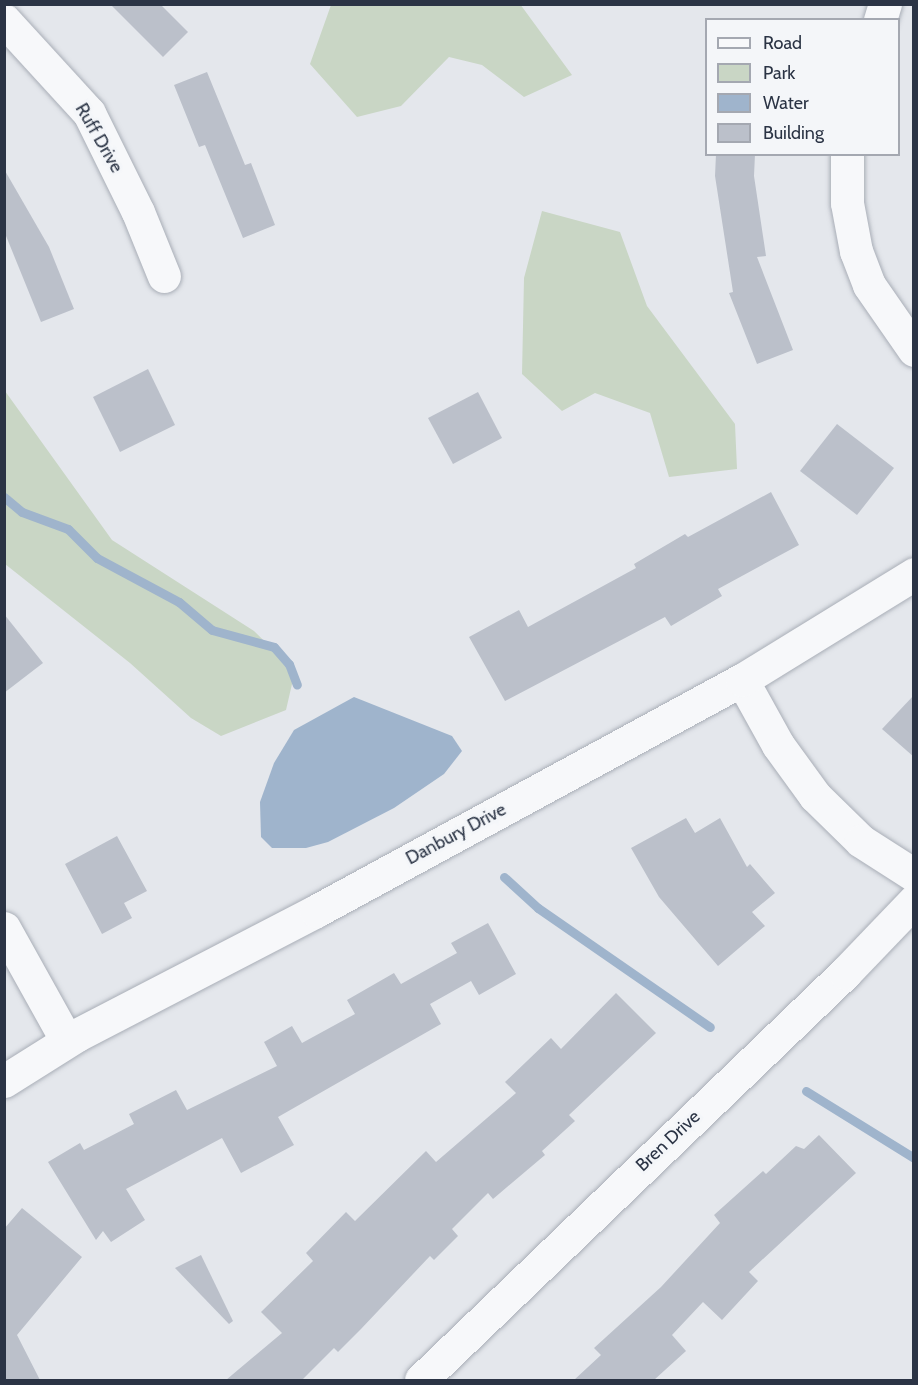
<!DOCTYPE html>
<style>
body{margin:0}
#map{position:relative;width:918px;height:1385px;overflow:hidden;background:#e4e7ec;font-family:Cabin,sans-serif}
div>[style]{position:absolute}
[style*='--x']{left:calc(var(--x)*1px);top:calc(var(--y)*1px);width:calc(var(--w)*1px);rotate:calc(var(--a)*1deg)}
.green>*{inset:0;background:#c9d6c5}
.water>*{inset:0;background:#9fb4cc}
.stream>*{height:9px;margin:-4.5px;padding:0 4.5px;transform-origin:4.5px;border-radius:4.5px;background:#9fb4cc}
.building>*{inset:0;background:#bbc0ca}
.roads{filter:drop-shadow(0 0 2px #a9aeb7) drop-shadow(0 0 2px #a9aeb7)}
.street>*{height:33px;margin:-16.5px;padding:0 16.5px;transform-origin:16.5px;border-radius:16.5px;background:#f7f8fa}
span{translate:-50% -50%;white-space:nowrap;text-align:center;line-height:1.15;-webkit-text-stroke:6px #f4f6f9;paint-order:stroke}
.street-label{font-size:18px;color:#2b3445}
.frame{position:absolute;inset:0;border:6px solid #2b3445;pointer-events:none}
.legend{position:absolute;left:705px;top:18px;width:195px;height:138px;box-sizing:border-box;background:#f4f6f9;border:2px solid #a4a8b1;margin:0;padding:8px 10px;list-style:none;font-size:18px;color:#2b3445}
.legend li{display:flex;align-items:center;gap:12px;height:30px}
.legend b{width:30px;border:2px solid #a4a8b1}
</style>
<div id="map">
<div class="green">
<i style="clip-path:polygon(520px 4px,572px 75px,524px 97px,482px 65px,449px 57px,401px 106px,357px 117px,310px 64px,331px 5px)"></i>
<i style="clip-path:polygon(542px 211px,620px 232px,647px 306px,735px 424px,737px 469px,669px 477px,650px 413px,595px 393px,562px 411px,522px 374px,524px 278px)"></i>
<i style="clip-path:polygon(5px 391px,112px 540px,254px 631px,295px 671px,286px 710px,221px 736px,191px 718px,130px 663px,5px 564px)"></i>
</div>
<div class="water">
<i style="clip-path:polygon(354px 697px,452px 736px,462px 751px,444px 774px,394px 808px,328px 842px,306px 848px,272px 848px,261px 837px,260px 802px,274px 763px,294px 730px)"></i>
</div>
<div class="stream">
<i style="--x:4;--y:497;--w:23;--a:40"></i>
<i style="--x:22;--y:512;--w:49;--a:20.3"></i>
<i style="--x:68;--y:529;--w:41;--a:45"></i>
<i style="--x:97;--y:558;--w:93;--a:28.2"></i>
<i style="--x:179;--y:602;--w:43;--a:40.3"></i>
<i style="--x:212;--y:630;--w:64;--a:15.3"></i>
<i style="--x:274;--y:647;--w:23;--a:49"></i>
<i style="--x:289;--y:664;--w:22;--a:69"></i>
<i style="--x:504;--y:877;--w:46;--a:42.4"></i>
<i style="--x:538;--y:908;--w:209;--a:34.7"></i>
<i style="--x:806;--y:1091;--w:127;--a:31.8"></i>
</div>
<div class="building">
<i style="clip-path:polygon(110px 4px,160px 4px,188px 32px,163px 57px)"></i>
<i style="clip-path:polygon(207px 72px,245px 165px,251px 163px,275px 225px,243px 238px,205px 145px,199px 147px,174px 85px)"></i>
<i style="clip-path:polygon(716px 154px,755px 154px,754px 176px,766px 256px,757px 257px,793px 350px,757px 364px,729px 293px,733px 292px,715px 176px)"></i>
<i style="clip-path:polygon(4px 169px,49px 247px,74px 309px,41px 322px,4px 231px)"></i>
<i style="clip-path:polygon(148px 369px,175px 425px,120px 452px,93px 397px)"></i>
<i style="clip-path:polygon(478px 392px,502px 438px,453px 464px,428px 418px)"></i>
<i style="clip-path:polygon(837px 424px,894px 468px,857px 515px,800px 471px)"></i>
<i style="clip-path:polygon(771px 492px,799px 545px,718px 589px,722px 596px,671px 626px,665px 617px,505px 701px,469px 637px,519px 610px,528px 627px,636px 568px,634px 564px,685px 534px,688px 537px)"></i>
<i style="clip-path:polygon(4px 614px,43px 663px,4px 693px)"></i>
<i style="clip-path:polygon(914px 695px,914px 757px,882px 729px)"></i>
<i style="clip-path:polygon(686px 818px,695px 833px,720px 818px,747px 867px,750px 864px,775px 893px,752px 912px,765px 926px,718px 966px,659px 897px,631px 848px)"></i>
<i style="clip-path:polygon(117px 836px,147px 891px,124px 903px,132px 918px,102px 934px,65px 864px)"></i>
<i style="clip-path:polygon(488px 923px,516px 974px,479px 995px,471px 981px,430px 1004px,441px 1024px,278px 1117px,294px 1145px,241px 1173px,222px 1138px,126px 1189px,145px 1220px,111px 1242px,103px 1231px,96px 1240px,48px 1162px,80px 1143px,84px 1150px,134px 1124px,129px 1114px,176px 1090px,187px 1110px,277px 1066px,264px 1042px,292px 1026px,302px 1043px,355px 1014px,347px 1000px,394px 973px,401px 984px,457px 953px,451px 943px)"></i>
<i style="clip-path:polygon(616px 993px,656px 1033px,569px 1115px,575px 1121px,542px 1151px,545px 1155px,493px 1199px,488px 1193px,452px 1229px,458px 1236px,434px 1260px,430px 1256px,361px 1329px,338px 1352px,334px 1348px,302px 1380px,226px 1380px,282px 1333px,261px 1312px,313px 1261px,306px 1253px,346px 1212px,355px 1221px,426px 1151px,436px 1162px,516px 1093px,505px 1082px,551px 1038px,561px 1049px)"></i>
<i style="clip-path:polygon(819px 1135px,856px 1173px,749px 1272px,758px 1281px,722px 1320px,703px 1302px,672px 1335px,686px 1351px,654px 1380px,574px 1380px,601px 1355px,594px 1348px,661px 1287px,720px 1223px,714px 1215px,763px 1171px,766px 1174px,796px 1146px,804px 1149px)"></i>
<i style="clip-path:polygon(22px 1208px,82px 1257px,17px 1335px,40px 1380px,4px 1380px,4px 1229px)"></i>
<i style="clip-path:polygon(201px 1255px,233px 1321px,229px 1324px,175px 1268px)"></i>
</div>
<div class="roads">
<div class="street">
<i style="--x:4;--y:20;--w:126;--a:47.6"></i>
<i style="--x:89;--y:113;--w:110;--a:63.7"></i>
<i style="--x:138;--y:212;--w:69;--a:67.9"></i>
<i style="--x:880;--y:20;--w:17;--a:-73"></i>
<i style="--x:847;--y:154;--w:49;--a:90"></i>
<i style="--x:847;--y:203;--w:49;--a:79.4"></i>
<i style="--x:856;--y:251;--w:36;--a:69"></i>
<i style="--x:869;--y:285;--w:79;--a:55.3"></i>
<i style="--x:742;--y:680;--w:74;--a:61"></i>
<i style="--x:778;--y:745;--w:63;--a:54"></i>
<i style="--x:815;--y:796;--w:64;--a:44.4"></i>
<i style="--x:861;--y:841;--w:63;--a:32.7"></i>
<i style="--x:4;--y:928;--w:129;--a:60.9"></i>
<i style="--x:4;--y:1081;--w:86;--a:-32.2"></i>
<i style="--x:77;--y:1035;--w:269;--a:-27.4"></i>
<i style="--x:316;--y:911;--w:485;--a:-28.5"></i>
<i style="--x:742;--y:680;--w:202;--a:-31.6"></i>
<i style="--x:421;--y:1380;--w:588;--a:-43.83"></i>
<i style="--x:845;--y:973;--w:100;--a:-46.2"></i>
</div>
</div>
<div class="street-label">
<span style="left:99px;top:138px;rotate:60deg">Ruff Drive</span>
<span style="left:456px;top:834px;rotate:-28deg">Danbury Drive</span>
<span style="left:668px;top:1141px;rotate:-43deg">Bren Drive</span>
</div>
<div class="frame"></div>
<ul class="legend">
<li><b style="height:8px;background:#f7f8fa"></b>Road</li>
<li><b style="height:16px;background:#c9d6c5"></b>Park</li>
<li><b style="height:16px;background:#9fb4cc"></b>Water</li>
<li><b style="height:16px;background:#bbc0ca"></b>Building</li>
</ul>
</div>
